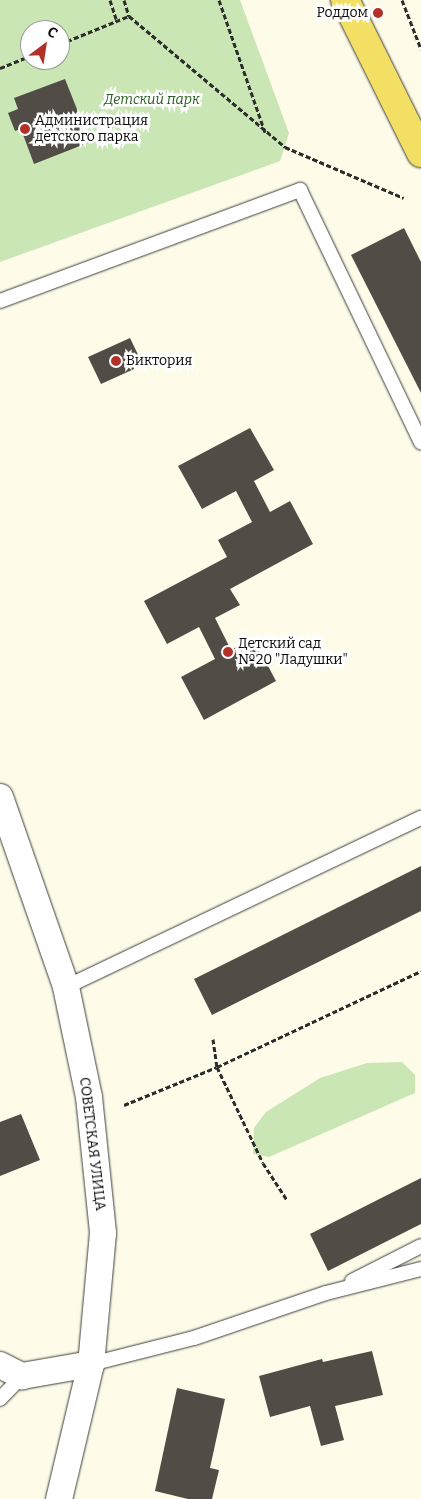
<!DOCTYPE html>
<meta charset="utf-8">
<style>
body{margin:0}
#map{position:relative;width:421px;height:1499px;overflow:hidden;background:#fefce8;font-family:Bitter,serif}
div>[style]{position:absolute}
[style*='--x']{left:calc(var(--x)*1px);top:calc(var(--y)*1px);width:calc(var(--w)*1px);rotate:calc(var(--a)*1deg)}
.green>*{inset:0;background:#c9e6b4}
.building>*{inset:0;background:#524c47}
.path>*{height:3px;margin-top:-1.5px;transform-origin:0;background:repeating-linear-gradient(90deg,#2c2c2c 0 5px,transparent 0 7.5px)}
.roads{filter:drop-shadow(0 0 1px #3d3d3d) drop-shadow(0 0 1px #3d3d3d)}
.service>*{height:14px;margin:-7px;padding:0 7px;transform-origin:7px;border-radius:7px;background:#fff}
.minor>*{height:26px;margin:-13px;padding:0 13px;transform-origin:13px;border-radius:13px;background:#fff}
.primary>*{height:28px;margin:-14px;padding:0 14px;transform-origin:14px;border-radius:14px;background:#f3df63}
.dots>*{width:14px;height:14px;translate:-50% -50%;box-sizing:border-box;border:2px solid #fff;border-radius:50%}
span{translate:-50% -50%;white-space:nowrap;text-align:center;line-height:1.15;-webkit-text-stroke:5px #fff;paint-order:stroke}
.poi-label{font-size:14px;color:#0a0a0a}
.right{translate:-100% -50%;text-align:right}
.left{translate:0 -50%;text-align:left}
.park-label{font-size:14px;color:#255e1e;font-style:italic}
.street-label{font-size:14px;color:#0a0a0a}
.north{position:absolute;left:20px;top:20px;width:50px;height:50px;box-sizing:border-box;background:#fff;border:1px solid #9d9d9d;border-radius:50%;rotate:31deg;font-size:14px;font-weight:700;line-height:20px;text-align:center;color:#0a0a0a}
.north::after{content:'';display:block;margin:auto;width:18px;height:22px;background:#b33029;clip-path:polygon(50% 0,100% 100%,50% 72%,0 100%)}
</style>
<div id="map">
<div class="green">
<i style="clip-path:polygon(evenodd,0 0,240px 0,289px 133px,280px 161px,0 262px,0 0,30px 30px,60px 30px,60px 60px,30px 60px,30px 30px)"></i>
<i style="clip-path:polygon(402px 1062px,415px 1075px,415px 1093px,269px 1157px,253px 1154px,254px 1128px,266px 1112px,320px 1078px,367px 1063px)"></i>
</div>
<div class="building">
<i style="clip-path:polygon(65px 79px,90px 142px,34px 164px,21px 129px,15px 131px,8px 113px,18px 109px,14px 98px)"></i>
<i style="clip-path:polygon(404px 228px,421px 262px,421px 393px,351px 255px)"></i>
<i style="clip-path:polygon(130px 338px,143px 365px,101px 384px,88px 357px)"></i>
<i style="clip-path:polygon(250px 428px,274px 470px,254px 481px,270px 512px,290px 501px,313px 544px,230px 589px,240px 605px,215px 618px,231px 650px,253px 638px,276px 681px,204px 720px,181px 677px,215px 659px,199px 627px,167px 644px,144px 601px,227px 557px,218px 540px,252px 522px,236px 491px,202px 509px,178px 466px)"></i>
<i style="clip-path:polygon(421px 866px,421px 911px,212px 1015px,194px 979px)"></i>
<i style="clip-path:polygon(21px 1114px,40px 1160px,0 1176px,0 1122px)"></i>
<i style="clip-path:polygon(421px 1178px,421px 1224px,328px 1271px,310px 1234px)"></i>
<i style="clip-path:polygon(372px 1351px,383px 1395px,335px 1406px,344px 1440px,321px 1446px,310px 1406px,270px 1417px,259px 1376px,322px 1359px,323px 1362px)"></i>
<i style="clip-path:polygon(177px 1388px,225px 1399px,210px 1468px,219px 1470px,212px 1499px,188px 1499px,155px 1491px)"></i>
</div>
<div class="path">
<i style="--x:110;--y:0;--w:22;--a:72"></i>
<i style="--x:124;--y:0;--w:17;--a:73"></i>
<i style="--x:129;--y:16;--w:204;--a:40"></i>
<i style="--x:285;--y:147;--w:129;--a:23.2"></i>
<i style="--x:219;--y:0;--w:140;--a:70.8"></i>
<i style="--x:402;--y:0;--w:53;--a:68.8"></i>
<i style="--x:60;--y:44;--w:74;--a:-22.1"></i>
<i style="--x:0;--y:68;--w:32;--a:-22"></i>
<i style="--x:213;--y:1039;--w:28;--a:82"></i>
<i style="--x:217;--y:1067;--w:106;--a:64.4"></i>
<i style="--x:263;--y:1163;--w:44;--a:57"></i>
<i style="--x:124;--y:1105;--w:100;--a:-22.2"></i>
<i style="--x:217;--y:1067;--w:225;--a:-25.2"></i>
</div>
<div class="roads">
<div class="service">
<i style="--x:0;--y:301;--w:320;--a:-20.3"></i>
<i style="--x:300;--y:190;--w:280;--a:64.4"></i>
<i style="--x:66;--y:987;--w:393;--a:-25.5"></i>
<i style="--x:352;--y:1281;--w:77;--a:-26.9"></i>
<i style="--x:91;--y:1364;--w:106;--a:-14.2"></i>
<i style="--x:194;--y:1338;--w:139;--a:-18.8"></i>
<i style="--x:326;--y:1293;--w:98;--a:-14.2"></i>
<i style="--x:0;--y:1399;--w:32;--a:-46"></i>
</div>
<div class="minor">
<i style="--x:0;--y:797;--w:201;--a:70.8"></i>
<i style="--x:66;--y:987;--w:112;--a:78.2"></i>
<i style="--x:89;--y:1097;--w:137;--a:84.1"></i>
<i style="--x:103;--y:1233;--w:132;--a:95.2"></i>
<i style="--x:91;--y:1364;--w:139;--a:103.3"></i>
<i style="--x:0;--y:1365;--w:25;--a:27"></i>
<i style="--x:22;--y:1376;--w:70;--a:-9.9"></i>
</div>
<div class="primary">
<i style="--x:345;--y:0;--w:171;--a:63.6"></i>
</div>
</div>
<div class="dots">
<i style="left:378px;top:13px;background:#b33029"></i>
<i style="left:25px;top:129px;background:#b33029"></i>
<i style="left:116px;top:361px;background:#b33029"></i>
<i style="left:228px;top:652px;background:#b33029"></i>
</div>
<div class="poi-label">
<span class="right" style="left:368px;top:13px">Роддом</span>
<span class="left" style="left:35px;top:129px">Администрация<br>детского парка</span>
<span class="left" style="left:126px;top:361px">Виктория</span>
<span class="left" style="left:238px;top:652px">Детский сад<br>№20 "Ладушки"</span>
</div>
<div class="park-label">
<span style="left:152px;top:100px">Детский парк</span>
</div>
<div class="street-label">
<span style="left:92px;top:1144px;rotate:83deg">СОВЕТСКАЯ УЛИЦА</span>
</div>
<div class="north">С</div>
</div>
